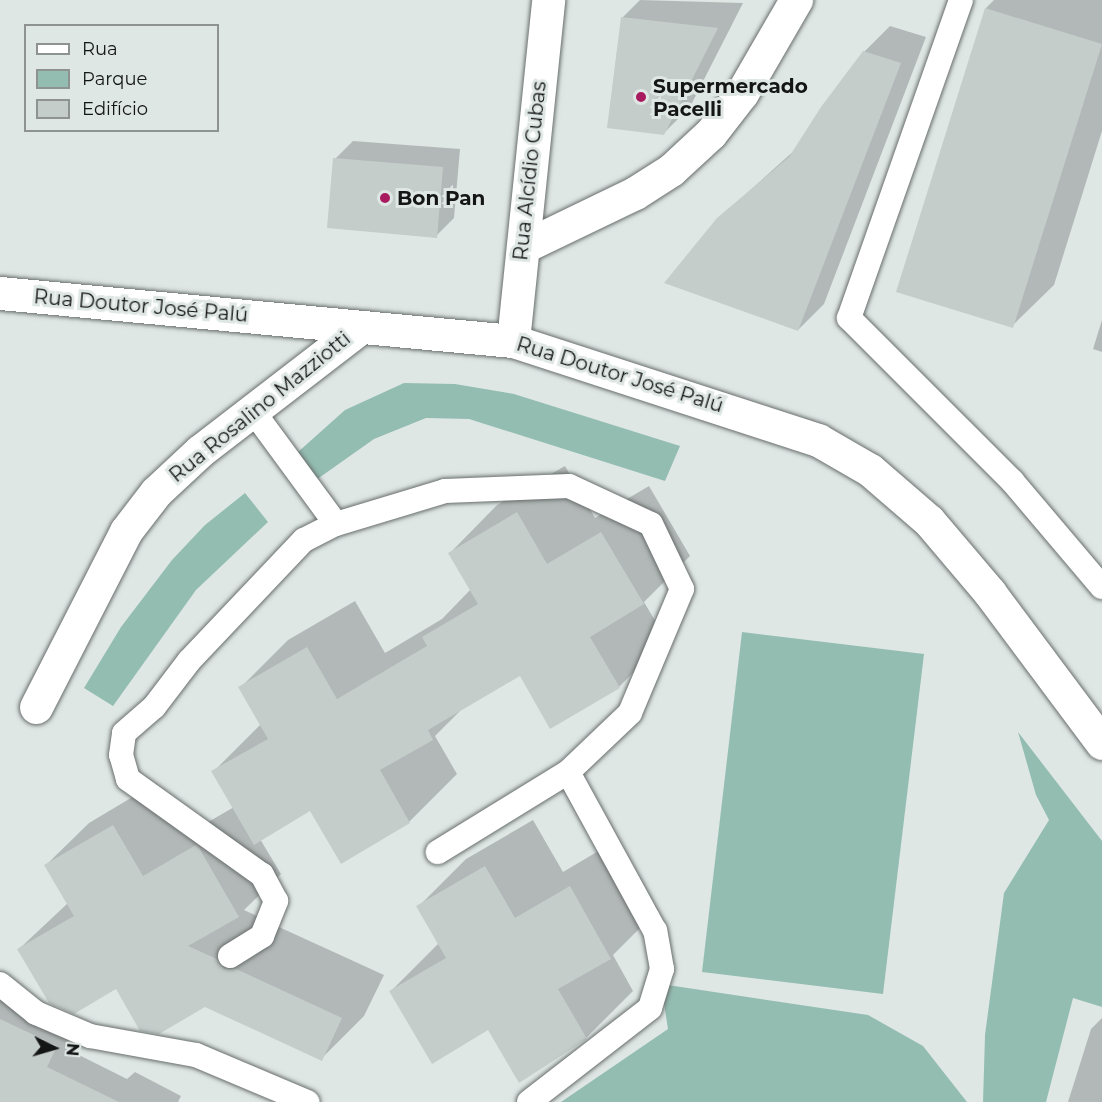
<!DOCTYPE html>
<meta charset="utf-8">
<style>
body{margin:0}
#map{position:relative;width:1102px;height:1102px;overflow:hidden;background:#dfe7e5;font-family:Montserrat,sans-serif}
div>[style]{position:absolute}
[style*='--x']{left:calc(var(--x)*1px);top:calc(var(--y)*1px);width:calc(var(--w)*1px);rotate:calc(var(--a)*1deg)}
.green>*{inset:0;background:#94bdb2}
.shadow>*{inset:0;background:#0003}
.building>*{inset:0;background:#c5cdcb}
.roads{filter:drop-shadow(0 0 2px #686e6c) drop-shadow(0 0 2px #686e6c)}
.lane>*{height:24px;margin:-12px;padding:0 12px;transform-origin:12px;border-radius:12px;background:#fff}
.street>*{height:33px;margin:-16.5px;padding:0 16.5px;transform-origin:16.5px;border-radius:16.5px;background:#fff}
.dots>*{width:16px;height:16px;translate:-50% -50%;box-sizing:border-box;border:3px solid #dfe7e5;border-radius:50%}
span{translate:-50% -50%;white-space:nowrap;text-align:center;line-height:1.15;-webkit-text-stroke:6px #dfe7e5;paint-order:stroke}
.poi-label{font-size:20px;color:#141616;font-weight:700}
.left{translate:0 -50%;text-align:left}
.street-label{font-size:20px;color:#141616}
.legend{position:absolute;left:24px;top:24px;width:195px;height:108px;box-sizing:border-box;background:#dfe7e5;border:2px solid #8e9392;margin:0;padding:8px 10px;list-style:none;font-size:18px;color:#141616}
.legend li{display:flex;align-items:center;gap:12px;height:30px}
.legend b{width:30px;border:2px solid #8e9392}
.north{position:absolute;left:24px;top:1018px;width:60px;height:60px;-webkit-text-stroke:4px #dfe7e5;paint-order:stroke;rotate:95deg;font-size:16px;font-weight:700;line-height:24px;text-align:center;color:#141616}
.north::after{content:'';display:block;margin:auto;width:21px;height:27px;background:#141616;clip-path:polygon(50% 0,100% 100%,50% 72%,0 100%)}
</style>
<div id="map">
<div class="green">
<i style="clip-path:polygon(404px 383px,455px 384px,514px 394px,680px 446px,665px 481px,469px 419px,426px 418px,374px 439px,316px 480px,298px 452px,345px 410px)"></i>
<i style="clip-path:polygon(245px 493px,268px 522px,196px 590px,113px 706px,84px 688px,121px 627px,172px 560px,205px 525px)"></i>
<i style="clip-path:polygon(742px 632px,924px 654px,883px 994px,702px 972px)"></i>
<i style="clip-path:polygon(1018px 732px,1102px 841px,1102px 1007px,1073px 998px,1046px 1102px,983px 1102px,985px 1035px,1004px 893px,1049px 820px,1036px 795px)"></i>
<i style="clip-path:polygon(661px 984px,868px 1015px,923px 1046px,967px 1102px,561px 1102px,668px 1029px)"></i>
</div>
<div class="shadow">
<i style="clip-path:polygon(640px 0,743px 3px,690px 107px,664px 133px,622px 18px)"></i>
<i style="clip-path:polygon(994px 0,1102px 0,1102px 131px,1054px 285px,1012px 326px,986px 8px)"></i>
<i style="clip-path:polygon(890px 26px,926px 37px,824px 304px,798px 330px,718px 219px,796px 149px,864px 52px)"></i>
<i style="clip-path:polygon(353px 141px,460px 149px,454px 218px,436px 236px,335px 159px)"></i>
<i style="clip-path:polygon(1102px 320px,1102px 352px,1093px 349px)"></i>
<i style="clip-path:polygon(565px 466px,595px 518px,649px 486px,690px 556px,644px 602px,666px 639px,619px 687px,521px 674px,463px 708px,435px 736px,457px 774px,409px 822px,311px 809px,260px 839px,281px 874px,244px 910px,259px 917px,267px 927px,279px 927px,384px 975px,364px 1016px,321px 1059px,204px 1006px,117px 987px,19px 949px,68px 903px,46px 865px,89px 823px,156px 783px,186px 835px,234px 807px,213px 772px,261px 724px,240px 688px,288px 640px,355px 601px,385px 653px,442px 619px,471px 589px,450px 553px,497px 505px)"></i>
<i style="clip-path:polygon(533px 820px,563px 872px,617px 840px,658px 910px,613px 955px,633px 991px,586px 1038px,489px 1028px,391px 991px,439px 943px,418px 907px,466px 859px)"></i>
<i style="clip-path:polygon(0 993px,74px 1027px,65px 1048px,127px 1079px,135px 1072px,181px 1096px,178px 1102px,0 1102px)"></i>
<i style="clip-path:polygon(1102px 1018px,1102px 1102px,1068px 1102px,1091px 1029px)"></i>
</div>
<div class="building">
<i style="clip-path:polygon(985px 8px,1102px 44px,1013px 328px,896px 292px)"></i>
<i style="clip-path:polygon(621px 17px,718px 28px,664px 135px,607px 128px)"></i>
<i style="clip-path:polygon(863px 51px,901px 63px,798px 331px,664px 283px,717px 218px,789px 157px,821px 107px)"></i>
<i style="clip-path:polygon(333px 158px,443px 167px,437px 238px,327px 228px)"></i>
<i style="clip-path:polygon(517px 512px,547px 564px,601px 532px,644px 604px,590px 637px,620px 688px,550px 729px,520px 676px,428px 730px,433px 740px,380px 770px,410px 823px,341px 864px,310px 811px,254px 845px,211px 771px,268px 739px,238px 687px,307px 647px,337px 699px,427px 646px,422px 637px,478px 604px,448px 553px)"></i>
<i style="clip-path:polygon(113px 825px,143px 876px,196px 845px,199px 848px,239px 917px,188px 946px,217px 959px,224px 969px,236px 969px,342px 1018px,322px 1061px,205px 1007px,159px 1034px,140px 1031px,116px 989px,74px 1014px,49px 1003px,17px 949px,74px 916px,44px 865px)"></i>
<i style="clip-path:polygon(485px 866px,515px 918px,570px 886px,611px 959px,558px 989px,587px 1039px,519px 1083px,488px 1030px,432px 1064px,389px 991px,446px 958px,416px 906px)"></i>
<i style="clip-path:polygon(0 1019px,57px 1046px,47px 1067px,119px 1102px,0 1102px)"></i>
</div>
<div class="roads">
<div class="lane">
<i style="--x:961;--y:0;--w:337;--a:109.4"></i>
<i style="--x:849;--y:318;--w:231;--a:45"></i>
<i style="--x:1012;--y:481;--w:139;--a:49.7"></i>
<i style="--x:253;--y:411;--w:140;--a:53.7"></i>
<i style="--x:336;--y:524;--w:114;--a:-16.8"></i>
<i style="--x:445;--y:491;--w:124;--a:-2.3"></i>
<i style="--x:569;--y:486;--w:90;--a:24.9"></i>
<i style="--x:651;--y:524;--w:72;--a:64.5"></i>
<i style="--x:682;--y:589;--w:134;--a:112.8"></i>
<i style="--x:630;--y:713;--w:86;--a:136.4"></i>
<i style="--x:568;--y:772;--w:153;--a:148.4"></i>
<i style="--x:230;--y:956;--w:38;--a:-32"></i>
<i style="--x:262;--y:936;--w:38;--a:-68"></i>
<i style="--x:276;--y:901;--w:30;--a:-118"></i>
<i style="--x:262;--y:875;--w:165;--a:-144.4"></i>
<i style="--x:128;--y:779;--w:25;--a:-106"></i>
<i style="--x:121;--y:755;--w:22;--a:-82"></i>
<i style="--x:124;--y:733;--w:40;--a:-41"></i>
<i style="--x:154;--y:707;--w:58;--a:-52.7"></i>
<i style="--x:189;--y:661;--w:167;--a:-46.5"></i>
<i style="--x:304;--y:540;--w:36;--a:-27"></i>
<i style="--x:0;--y:984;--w:46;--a:38.9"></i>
<i style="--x:36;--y:1013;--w:59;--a:23.1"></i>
<i style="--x:90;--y:1036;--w:108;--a:10.2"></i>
<i style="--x:196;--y:1055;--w:121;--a:22.9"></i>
<i style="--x:529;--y:1102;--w:153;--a:-37.8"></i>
<i style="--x:650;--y:1008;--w:41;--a:-72.9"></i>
<i style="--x:662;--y:969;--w:39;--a:-100"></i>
<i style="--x:655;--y:931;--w:181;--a:-118.7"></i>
</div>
<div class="street">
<i style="--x:523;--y:247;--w:124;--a:-25.7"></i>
<i style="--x:635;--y:193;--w:43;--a:-32.6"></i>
<i style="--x:671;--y:170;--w:54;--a:-42.8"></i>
<i style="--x:711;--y:133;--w:51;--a:-52.2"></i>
<i style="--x:742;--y:93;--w:108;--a:-59.9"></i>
<i style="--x:0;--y:293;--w:515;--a:5.35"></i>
<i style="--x:513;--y:341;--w:321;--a:18"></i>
<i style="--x:818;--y:440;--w:60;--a:30"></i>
<i style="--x:870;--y:470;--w:78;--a:40.8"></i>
<i style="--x:929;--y:521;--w:94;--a:49.7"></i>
<i style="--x:990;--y:593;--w:187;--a:53.3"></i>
<i style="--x:513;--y:341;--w:343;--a:-84.1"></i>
<i style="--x:36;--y:707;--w:198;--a:-62.9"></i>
<i style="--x:126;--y:531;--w:49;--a:-52.4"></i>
<i style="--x:156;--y:492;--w:60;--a:-43"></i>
<i style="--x:200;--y:451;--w:203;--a:-37.6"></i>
</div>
</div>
<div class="dots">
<i style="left:641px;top:97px;background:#a81c5f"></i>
<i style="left:385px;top:198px;background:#a81c5f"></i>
</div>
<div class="poi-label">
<span class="left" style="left:653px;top:98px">Supermercado<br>Pacelli</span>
<span class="left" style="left:397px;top:198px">Bon Pan</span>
</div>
<div class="street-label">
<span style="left:530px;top:171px;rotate:-84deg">Rua Alcídio Cubas</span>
<span style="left:141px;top:306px;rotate:5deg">Rua Doutor José Palú</span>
<span style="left:620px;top:375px;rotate:17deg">Rua Doutor José Palú</span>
<span style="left:260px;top:407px;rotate:-39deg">Rua Rosalino Mazziotti</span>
</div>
<ul class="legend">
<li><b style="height:8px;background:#fff"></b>Rua</li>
<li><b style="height:16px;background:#94bdb2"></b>Parque</li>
<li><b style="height:16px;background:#c5cdcb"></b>Edifício</li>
</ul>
<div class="north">N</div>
</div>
